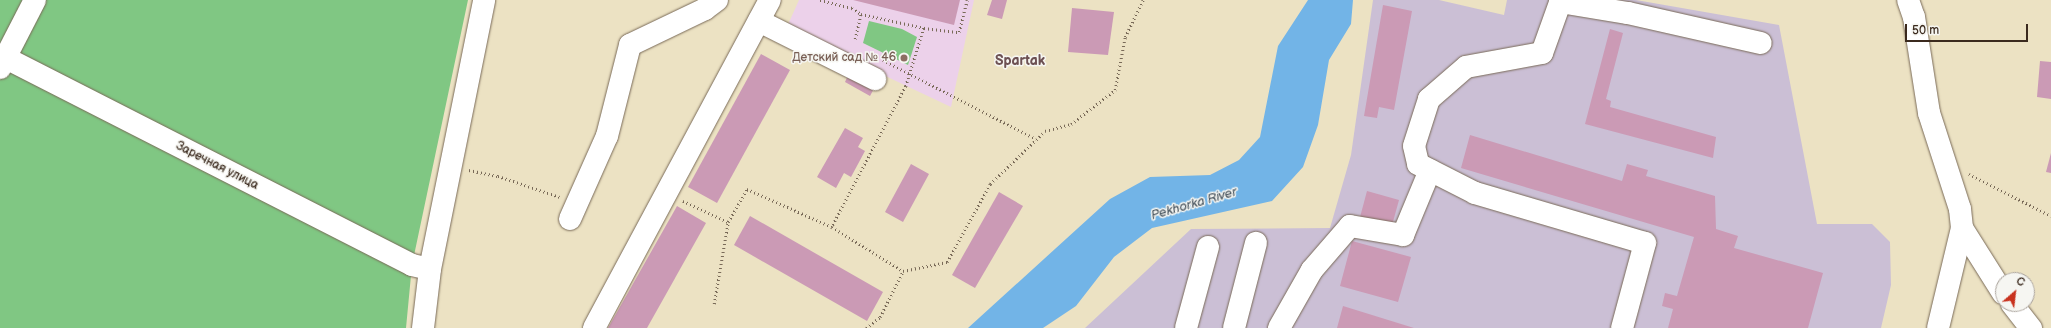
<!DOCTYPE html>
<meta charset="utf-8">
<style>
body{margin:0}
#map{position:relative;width:2051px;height:328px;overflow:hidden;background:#ece2c3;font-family:"Balsamiq Sans",sans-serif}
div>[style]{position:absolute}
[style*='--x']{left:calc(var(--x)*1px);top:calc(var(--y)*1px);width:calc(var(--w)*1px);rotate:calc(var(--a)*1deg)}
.built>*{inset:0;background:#ecd1ea}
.industrial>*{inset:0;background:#cbbfd5}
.green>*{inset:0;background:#80c783}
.water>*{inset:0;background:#72b4e7}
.building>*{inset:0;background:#cb9ab5}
.path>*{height:2.5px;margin-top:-1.25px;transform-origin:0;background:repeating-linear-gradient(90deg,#796a58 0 1px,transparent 0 4px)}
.roads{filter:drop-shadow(0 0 1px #796a58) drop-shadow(0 0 1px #796a58)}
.minor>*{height:22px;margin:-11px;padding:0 11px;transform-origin:11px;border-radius:11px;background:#fff}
.dots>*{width:11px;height:11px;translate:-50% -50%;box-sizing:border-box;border:2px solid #f6f6f2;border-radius:50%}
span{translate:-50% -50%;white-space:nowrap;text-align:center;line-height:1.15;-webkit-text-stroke:3px #f6f6f2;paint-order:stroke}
.education-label{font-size:12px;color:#785e54}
.right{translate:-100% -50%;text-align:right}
.street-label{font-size:12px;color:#3b2a1e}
.water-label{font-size:13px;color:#4e5a64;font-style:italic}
.quarter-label{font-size:14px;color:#6d5153;font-weight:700}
.north{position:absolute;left:1995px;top:272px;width:40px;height:40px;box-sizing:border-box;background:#f6f6f2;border:1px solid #aba49d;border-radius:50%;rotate:28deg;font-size:11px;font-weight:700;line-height:16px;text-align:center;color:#3b2a1e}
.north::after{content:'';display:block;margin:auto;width:14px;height:18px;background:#c8321e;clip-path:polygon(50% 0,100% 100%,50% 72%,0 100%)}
.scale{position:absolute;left:1905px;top:24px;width:123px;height:18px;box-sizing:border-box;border:2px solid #3b2a1e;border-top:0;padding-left:5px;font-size:12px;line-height:14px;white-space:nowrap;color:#3b2a1e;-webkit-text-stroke:3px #f6f6f2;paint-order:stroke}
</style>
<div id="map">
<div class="built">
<i style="clip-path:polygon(799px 0,974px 0,951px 107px,786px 29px)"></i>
</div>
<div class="industrial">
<i style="clip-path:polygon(1373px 0,1439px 0,1504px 15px,1507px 0,1636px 0,1779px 25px,1817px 224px,1872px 224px,1890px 242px,1891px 285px,1881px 328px,1085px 328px,1191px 229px,1330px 228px,1351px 155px)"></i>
</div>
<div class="green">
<i style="clip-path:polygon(0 0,468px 0,412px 265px,406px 328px,0 328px)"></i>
<i style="clip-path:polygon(869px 21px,902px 29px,917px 37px,908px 65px,863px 43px)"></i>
</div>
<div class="water">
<i style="clip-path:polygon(1308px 0,1353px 0,1351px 24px,1329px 60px,1318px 125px,1303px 167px,1272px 201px,1152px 228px,1114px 257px,1076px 306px,1043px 328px,968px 328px,1110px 199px,1150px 177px,1210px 175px,1239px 160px,1260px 137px,1278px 46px)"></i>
</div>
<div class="building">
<i style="clip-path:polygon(853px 0,960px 0,954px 25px)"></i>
<i style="clip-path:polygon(992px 0,1007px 0,1002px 19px,987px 15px)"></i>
<i style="clip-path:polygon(1383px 5px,1412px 11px,1394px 110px,1379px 107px,1377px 118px,1364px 116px)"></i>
<i style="clip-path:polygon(1072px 8px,1114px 12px,1108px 55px,1068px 52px)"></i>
<i style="clip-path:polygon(1610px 29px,1623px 33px,1606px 99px,1611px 101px,1610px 107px,1716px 137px,1713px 158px,1585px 124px)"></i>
<i style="clip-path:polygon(761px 54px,790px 70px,717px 203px,688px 187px)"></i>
<i style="clip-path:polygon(2040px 61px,2051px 62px,2051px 99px,2037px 97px)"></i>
<i style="clip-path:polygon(850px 71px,876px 85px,870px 96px,845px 82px)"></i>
<i style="clip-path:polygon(845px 128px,863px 138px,858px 147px,865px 151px,851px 177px,844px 173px,836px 188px,817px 177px)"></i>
<i style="clip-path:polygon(1470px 135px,1622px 181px,1627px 164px,1648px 170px,1646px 176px,1715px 196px,1716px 229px,1738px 236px,1734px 248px,1823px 273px,1808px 328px,1668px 328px,1673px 309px,1662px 306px,1665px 293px,1677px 296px,1694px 237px,1461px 168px)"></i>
<i style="clip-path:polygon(2051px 153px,2051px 173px,2046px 172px)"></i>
<i style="clip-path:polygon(911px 164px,929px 174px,903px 222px,885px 212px)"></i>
<i style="clip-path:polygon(1367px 191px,1399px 200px,1391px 229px,1359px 221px)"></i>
<i style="clip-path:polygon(999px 192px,1023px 206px,975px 288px,952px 275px)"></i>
<i style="clip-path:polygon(677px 206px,706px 223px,647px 328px,608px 328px)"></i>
<i style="clip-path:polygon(750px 216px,883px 292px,867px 321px,734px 245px)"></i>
<i style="clip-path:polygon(1352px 241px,1411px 257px,1398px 302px,1340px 286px)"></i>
<i style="clip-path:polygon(1343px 306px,1414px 328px,1337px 328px)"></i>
</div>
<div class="path">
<i style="--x:820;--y:0;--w:33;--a:14"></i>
<i style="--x:852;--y:8;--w:11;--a:34"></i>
<i style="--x:924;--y:28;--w:35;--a:7"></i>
<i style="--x:959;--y:32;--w:33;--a:-76"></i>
<i style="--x:855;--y:39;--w:26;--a:-77"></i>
<i style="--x:861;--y:14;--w:65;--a:12.5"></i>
<i style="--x:924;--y:28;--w:61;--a:107.2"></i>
<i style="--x:906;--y:86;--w:159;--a:117.7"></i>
<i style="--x:832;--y:227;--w:84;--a:31.8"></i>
<i style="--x:903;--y:271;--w:45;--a:-11.6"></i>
<i style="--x:947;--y:262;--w:89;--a:-61.1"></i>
<i style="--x:990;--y:184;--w:76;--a:-43.9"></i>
<i style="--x:1045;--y:131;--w:27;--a:-15"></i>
<i style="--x:1071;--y:124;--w:56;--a:-37.7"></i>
<i style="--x:1115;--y:90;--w:54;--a:-79.3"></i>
<i style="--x:1125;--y:37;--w:41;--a:-64.1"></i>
<i style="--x:883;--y:60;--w:172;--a:27.3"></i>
<i style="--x:469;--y:170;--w:30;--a:12"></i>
<i style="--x:498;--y:176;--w:65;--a:18.7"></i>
<i style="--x:1969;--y:174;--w:92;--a:27.1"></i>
<i style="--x:683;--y:201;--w:50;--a:25"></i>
<i style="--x:728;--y:222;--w:38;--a:-60"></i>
<i style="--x:747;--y:189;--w:93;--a:24.1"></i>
<i style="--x:714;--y:304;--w:83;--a:-80.3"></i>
<i style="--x:866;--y:328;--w:18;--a:-38"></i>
<i style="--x:880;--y:317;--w:51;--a:-63.4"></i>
</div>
<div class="roads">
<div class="minor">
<i style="--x:1561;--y:0;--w:56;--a:109.7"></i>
<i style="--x:1542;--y:53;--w:77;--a:169.6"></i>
<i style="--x:1466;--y:67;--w:49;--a:139.1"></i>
<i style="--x:1429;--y:99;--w:49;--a:107.7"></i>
<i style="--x:1414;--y:146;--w:18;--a:77"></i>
<i style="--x:1418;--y:164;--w:64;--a:27"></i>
<i style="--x:1475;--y:193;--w:177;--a:16.4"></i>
<i style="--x:1645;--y:243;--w:88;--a:105.1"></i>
<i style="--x:1908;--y:0;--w:18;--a:71"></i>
<i style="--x:1914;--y:17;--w:97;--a:81.1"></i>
<i style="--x:1929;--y:113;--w:101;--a:72.1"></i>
<i style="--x:1960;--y:209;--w:19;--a:84"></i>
<i style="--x:1560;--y:2;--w:69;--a:9.2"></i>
<i style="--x:1628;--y:13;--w:136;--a:12.7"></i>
<i style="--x:759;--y:21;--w:130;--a:26.6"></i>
<i style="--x:0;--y:55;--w:462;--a:27"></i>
<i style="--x:412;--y:265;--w:18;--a:13"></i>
<i style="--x:0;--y:68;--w:76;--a:-62.8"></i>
<i style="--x:570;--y:219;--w:91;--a:-66"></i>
<i style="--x:607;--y:136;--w:94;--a:-75.8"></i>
<i style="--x:630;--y:45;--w:83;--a:-25.6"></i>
<i style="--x:705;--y:9;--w:15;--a:-37"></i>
<i style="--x:2012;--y:304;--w:31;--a:52"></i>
<i style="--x:423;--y:328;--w:59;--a:-83.2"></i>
<i style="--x:430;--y:269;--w:274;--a:-78.6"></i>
<i style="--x:594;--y:328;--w:372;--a:-61.8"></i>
<i style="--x:1186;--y:328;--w:84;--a:-74.8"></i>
<i style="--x:1234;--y:328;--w:88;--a:-75.5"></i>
<i style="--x:1279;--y:328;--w:67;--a:-60.4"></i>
<i style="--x:1312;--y:270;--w:58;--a:-49.2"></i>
<i style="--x:1350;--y:226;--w:54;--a:9.6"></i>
<i style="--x:1403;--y:235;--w:70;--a:-67.4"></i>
<i style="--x:1938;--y:328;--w:103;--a:-76.5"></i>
<i style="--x:1962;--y:228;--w:77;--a:57.8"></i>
</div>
</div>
<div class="dots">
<i style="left:904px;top:58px;background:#8d6e63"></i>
</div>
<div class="education-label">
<span class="right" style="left:896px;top:58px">Детский сад № 46</span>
</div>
<div class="street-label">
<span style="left:217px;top:166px;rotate:27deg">Заречная улица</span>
</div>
<div class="water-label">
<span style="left:1194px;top:204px;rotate:-16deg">Pekhorka River</span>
</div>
<div class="quarter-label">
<span style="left:1020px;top:61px">Spartak</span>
</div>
<div class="north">С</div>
<div class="scale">50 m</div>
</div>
